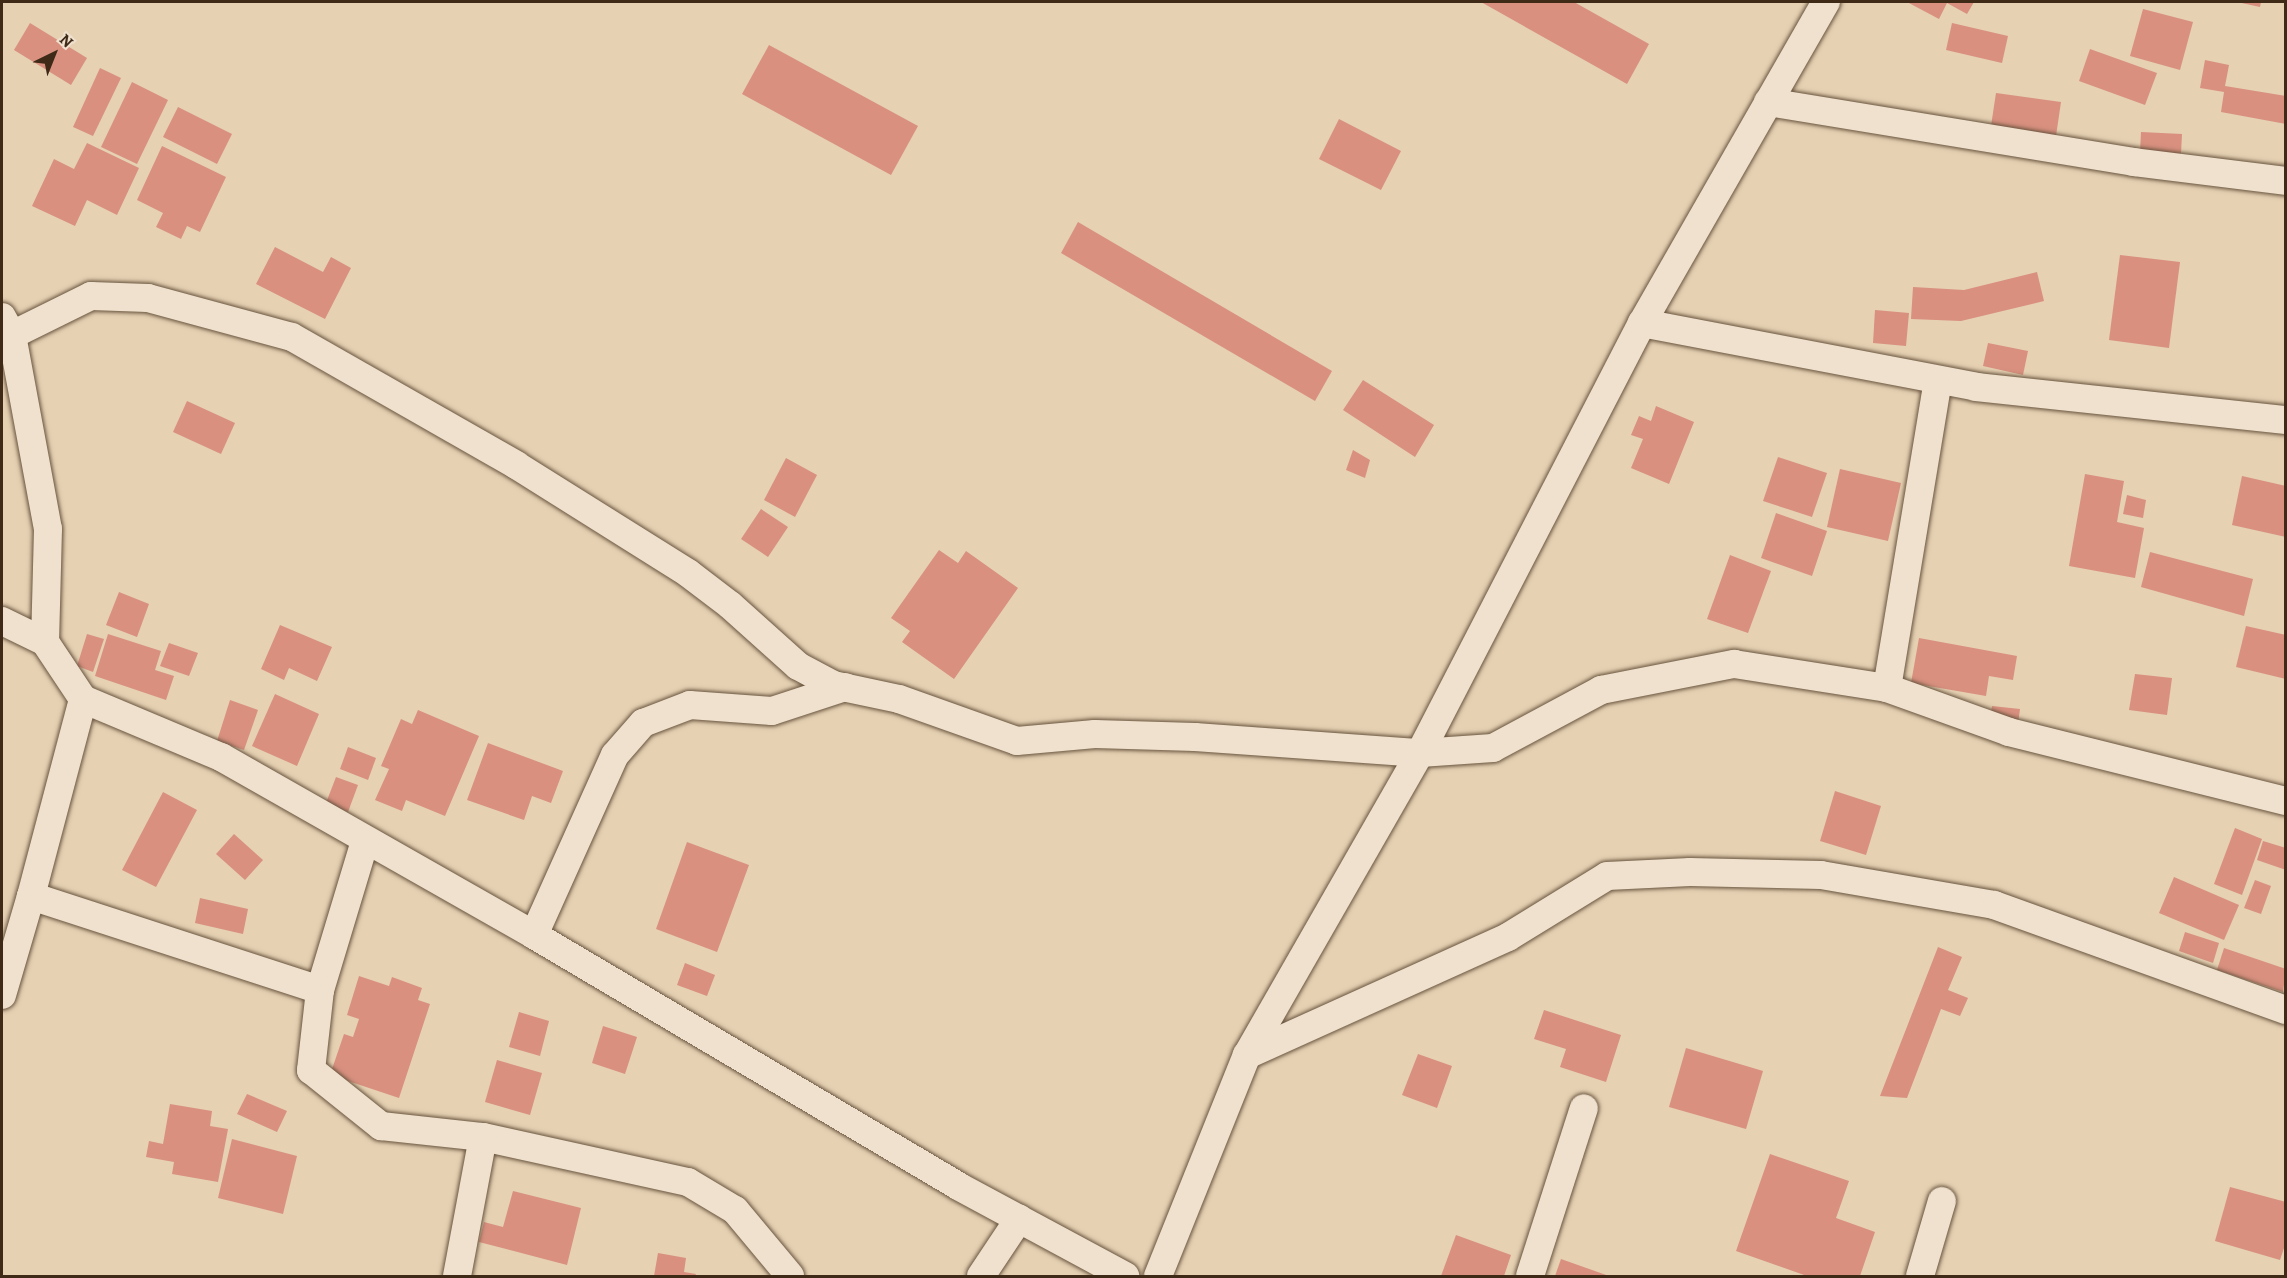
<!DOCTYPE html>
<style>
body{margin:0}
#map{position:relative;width:2287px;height:1278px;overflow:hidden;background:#e6d1b3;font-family:Alegreya,serif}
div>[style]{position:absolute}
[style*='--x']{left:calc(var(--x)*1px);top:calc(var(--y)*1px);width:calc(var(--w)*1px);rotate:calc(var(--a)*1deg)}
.building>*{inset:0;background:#d9907f}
.roads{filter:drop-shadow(0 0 2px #68543e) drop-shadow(0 0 2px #68543e)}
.minor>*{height:28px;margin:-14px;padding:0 14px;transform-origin:14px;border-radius:14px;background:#efe1ce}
span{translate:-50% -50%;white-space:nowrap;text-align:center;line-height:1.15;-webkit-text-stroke:4.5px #efe1ce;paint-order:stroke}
.frame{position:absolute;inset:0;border:3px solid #3e2a17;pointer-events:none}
.north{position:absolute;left:24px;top:24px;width:60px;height:60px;-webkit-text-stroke:4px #efe1ce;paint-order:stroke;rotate:43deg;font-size:16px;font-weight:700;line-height:24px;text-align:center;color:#3e2a17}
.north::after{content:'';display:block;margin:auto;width:21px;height:27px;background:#3e2a17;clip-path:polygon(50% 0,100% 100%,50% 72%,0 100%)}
</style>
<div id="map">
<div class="building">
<i style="clip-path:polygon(1481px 2px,1574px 2px,1649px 44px,1627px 84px)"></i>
<i style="clip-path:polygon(1907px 2px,1974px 2px,1967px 14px,1947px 3px,1939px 19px)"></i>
<i style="clip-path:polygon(2237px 2px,2261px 2px,2260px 7px)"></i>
<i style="clip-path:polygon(2143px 9px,2193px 22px,2180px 70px,2130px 56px)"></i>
<i style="clip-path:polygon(30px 23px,87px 58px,71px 85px,14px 50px)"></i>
<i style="clip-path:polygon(1952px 23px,2008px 36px,2002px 63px,1946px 50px)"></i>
<i style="clip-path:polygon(769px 45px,918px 126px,891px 175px,742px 94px)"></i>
<i style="clip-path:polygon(2090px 49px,2157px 73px,2145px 105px,2079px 81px)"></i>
<i style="clip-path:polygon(2205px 60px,2229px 65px,2225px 86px,2286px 96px,2286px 124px,2221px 112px,2224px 92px,2200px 88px)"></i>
<i style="clip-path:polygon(100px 68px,121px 78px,93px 136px,73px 127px)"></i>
<i style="clip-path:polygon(132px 82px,168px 100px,137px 164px,101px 147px)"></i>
<i style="clip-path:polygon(1996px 93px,2061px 102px,2056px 136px,1991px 126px)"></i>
<i style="clip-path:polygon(178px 107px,232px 134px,217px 164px,163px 137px)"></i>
<i style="clip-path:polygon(1339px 119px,1401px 151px,1381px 190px,1319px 159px)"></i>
<i style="clip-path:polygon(2141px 132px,2182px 134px,2181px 154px,2140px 153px)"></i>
<i style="clip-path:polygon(87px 143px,139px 168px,117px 215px,87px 200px,75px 226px,32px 206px,54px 159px,74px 169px)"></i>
<i style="clip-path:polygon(162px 146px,226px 177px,200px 232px,187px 226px,181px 239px,156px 227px,163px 213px,137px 200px)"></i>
<i style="clip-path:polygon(1078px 222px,1332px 371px,1315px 401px,1061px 253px)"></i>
<i style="clip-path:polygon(275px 247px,323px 272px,331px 257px,351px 268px,325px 319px,256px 284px)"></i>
<i style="clip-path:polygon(2120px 255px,2180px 262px,2169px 348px,2109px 340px)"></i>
<i style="clip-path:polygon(2037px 272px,2044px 301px,1961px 321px,1911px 319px,1913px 287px,1964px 290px)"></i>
<i style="clip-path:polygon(1875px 310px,1909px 313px,1906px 346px,1873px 343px)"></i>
<i style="clip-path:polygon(1988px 343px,2028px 351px,2023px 375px,1983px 366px)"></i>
<i style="clip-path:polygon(1363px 380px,1434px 425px,1415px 457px,1343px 410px)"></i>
<i style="clip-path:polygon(187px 401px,235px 423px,221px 454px,173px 432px)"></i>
<i style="clip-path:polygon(1656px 406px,1694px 422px,1669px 484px,1631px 468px,1643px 439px,1631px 435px,1639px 416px,1651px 421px)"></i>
<i style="clip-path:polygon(1353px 450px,1370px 460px,1365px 478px,1346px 470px)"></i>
<i style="clip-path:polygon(1778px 457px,1827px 473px,1812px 517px,1763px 501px)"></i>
<i style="clip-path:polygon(786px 458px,817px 475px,795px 517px,764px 500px)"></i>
<i style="clip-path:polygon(1840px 469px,1901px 483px,1888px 541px,1827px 527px)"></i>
<i style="clip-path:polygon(2085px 474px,2124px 481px,2117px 522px,2144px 528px,2135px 578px,2069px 566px)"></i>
<i style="clip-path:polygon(2242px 476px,2286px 486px,2286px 537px,2232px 525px)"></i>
<i style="clip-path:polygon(2127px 495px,2146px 500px,2143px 518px,2123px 514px)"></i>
<i style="clip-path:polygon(761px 509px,788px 527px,768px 557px,741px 539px)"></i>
<i style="clip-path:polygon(1776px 513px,1827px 531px,1812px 576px,1761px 558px)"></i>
<i style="clip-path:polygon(939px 550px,958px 563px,966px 551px,1018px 588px,954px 679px,902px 642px,910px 631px,891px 618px)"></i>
<i style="clip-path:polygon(2150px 552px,2253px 579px,2244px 616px,2141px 587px)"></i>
<i style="clip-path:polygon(1730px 555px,1771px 571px,1748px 633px,1707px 619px)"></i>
<i style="clip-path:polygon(119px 592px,149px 604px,137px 637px,106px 625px)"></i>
<i style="clip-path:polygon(280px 625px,332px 647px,317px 681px,289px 668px,284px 680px,261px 669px)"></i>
<i style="clip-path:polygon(2246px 626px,2286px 635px,2286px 679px,2236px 667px)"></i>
<i style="clip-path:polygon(87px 634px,104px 639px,93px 672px,77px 666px)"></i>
<i style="clip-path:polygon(108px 634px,161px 651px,155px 670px,174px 676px,166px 700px,95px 676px)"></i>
<i style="clip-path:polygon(1919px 638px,2017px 656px,2013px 680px,1989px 676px,1986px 696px,1911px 683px)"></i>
<i style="clip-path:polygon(169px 643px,198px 653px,189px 676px,160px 666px)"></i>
<i style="clip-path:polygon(2135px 674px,2172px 678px,2167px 715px,2129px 710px)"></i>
<i style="clip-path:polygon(275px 694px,319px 714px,297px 766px,252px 746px)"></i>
<i style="clip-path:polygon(230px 700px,258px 710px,244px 750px,217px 741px)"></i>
<i style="clip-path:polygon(1992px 706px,2020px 709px,2018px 724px,1990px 720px)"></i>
<i style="clip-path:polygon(418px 710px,479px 736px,445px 816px,406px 800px,402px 811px,375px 800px,389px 769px,381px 766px,401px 719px,412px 724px)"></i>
<i style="clip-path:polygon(488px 743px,563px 771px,551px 803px,532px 796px,524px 820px,467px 800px)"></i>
<i style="clip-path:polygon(348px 747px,376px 758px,368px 780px,340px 769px)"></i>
<i style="clip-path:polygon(336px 777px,358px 785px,348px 812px,326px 803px)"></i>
<i style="clip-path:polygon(1835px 791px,1881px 806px,1866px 855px,1820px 841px)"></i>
<i style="clip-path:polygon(163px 792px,197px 810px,156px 887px,122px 870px)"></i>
<i style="clip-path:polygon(2235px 828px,2262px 839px,2242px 895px,2214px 884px)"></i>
<i style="clip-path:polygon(234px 834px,263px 860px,245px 880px,216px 854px)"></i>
<i style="clip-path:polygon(2263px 841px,2286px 848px,2286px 870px,2257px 860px)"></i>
<i style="clip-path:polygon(687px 842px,749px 865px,717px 952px,656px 929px)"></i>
<i style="clip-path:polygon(2174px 877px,2239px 905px,2224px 940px,2159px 913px)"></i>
<i style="clip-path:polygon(2255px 880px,2271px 886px,2261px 914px,2244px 908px)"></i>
<i style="clip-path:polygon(200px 898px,248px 909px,243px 934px,195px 923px)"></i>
<i style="clip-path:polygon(2185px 932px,2219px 943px,2213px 963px,2179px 951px)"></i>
<i style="clip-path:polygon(1938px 947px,1962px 957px,1948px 990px,1968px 998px,1960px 1016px,1941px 1009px,1907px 1098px,1880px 1096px)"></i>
<i style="clip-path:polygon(2224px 948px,2286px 969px,2283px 992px,2217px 970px)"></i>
<i style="clip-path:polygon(685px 963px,715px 975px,707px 996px,677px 985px)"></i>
<i style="clip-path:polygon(359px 976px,389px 986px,392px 977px,422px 988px,418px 1000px,430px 1004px,399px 1098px,330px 1075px,344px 1034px,353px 1037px,359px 1019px,347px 1015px)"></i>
<i style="clip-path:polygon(1544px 1010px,1621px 1035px,1606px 1082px,1560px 1067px,1566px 1049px,1534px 1039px)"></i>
<i style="clip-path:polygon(519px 1012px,549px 1021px,540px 1056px,509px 1047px)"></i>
<i style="clip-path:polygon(603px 1026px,637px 1037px,625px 1074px,592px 1063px)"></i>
<i style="clip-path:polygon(1686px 1048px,1763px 1071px,1746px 1129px,1669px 1107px)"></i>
<i style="clip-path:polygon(1418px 1054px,1452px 1066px,1437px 1108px,1402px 1095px)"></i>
<i style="clip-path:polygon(497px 1060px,542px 1073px,530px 1115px,485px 1102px)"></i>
<i style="clip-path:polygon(247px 1094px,287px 1111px,277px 1132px,237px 1114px)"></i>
<i style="clip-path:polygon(170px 1104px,212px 1111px,210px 1126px,228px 1129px,218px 1182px,172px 1174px,174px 1162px,146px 1157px,149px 1141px,163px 1144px)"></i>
<i style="clip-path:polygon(232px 1139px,297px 1156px,283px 1214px,218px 1198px)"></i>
<i style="clip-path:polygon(1770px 1154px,1849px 1181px,1836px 1218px,1875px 1232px,1860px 1276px,1807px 1276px,1736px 1251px)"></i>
<i style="clip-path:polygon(2230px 1187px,2286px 1202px,2286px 1242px,2280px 1260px,2215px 1241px)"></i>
<i style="clip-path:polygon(513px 1191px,581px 1208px,567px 1265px,479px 1242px,484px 1222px,503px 1227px)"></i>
<i style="clip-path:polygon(1456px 1235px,1511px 1255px,1504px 1276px,1441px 1276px)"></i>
<i style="clip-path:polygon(658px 1253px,686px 1258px,684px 1272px,696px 1274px,695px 1276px,654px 1276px)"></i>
<i style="clip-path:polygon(1561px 1259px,1609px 1276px,1555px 1276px)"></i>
</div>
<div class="roads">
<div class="minor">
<i style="--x:1768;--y:102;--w:371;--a:9.3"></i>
<i style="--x:2134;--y:162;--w:153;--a:7.1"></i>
<i style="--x:2;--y:317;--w:21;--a:61"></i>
<i style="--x:12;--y:335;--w:197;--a:79.5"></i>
<i style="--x:48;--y:529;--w:113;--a:91.5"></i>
<i style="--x:1642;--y:323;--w:340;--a:10.8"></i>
<i style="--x:1976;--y:387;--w:312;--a:6.1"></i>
<i style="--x:12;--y:335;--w:88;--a:-26.3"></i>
<i style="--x:91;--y:296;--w:57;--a:2"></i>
<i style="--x:148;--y:298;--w:149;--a:15.2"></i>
<i style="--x:292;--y:337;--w:258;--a:29.7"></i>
<i style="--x:516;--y:465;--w:203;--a:32.1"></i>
<i style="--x:688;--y:573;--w:53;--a:37.3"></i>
<i style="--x:730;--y:605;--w:91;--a:41.9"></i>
<i style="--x:798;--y:666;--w:40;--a:28"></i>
<i style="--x:833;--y:685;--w:67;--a:12"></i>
<i style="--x:899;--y:699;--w:125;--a:19.6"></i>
<i style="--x:1017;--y:741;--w:78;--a:-5.1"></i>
<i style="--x:1095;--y:734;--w:100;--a:1.7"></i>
<i style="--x:1195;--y:737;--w:226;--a:4.1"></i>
<i style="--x:1420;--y:753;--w:73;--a:-3.9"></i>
<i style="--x:1493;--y:748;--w:123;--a:-28.2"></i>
<i style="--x:1601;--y:690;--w:136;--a:-11.1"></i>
<i style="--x:1734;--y:664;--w:155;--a:8.9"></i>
<i style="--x:1887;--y:688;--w:130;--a:19.8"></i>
<i style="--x:2009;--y:732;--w:285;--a:14"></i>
<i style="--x:2;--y:621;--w:48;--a:26"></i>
<i style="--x:45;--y:642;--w:69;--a:56.3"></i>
<i style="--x:83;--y:699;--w:150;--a:22.8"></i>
<i style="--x:221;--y:757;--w:360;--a:29.6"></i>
<i style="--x:534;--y:935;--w:493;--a:30.6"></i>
<i style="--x:958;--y:1186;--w:190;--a:28.3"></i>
<i style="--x:1887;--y:688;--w:312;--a:-80.6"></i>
<i style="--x:365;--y:841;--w:156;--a:106.8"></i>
<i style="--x:320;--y:990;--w:81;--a:96.4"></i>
<i style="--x:311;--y:1070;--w:90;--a:38.7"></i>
<i style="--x:381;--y:1126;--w:103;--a:6.2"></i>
<i style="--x:483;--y:1137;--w:210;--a:12.4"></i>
<i style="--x:688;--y:1182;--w:55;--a:30.8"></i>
<i style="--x:735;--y:1210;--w:86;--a:50.2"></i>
<i style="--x:31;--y:896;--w:304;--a:18"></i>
<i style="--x:534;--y:935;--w:197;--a:-65.8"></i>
<i style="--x:615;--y:755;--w:43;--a:-48.8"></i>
<i style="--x:643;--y:723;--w:50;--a:-21"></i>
<i style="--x:690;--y:705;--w:82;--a:4.2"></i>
<i style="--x:772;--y:711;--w:77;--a:-18.2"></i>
<i style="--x:2;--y:995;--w:103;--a:-73.7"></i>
<i style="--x:31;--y:896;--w:204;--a:-75.2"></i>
<i style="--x:1247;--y:1055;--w:286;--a:-24.3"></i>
<i style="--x:1508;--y:937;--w:116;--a:-31.6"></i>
<i style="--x:1607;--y:876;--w:83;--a:-2.8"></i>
<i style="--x:1690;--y:872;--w:131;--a:1.3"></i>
<i style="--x:1821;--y:875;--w:176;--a:9.8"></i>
<i style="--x:1994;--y:905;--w:310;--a:19.8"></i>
<i style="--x:457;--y:1276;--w:141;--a:-79.4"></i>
<i style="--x:981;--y:1276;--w:69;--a:-56.3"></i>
<i style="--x:1158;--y:1276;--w:238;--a:-68.1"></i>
<i style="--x:1247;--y:1055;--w:348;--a:-60.2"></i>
<i style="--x:1420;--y:753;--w:484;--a:-62.7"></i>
<i style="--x:1642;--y:323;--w:370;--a:-60.2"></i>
<i style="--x:1530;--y:1276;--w:176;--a:-72.2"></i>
<i style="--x:1920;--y:1276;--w:78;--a:-73.7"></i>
</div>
</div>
<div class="frame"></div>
<div class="north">N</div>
</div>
